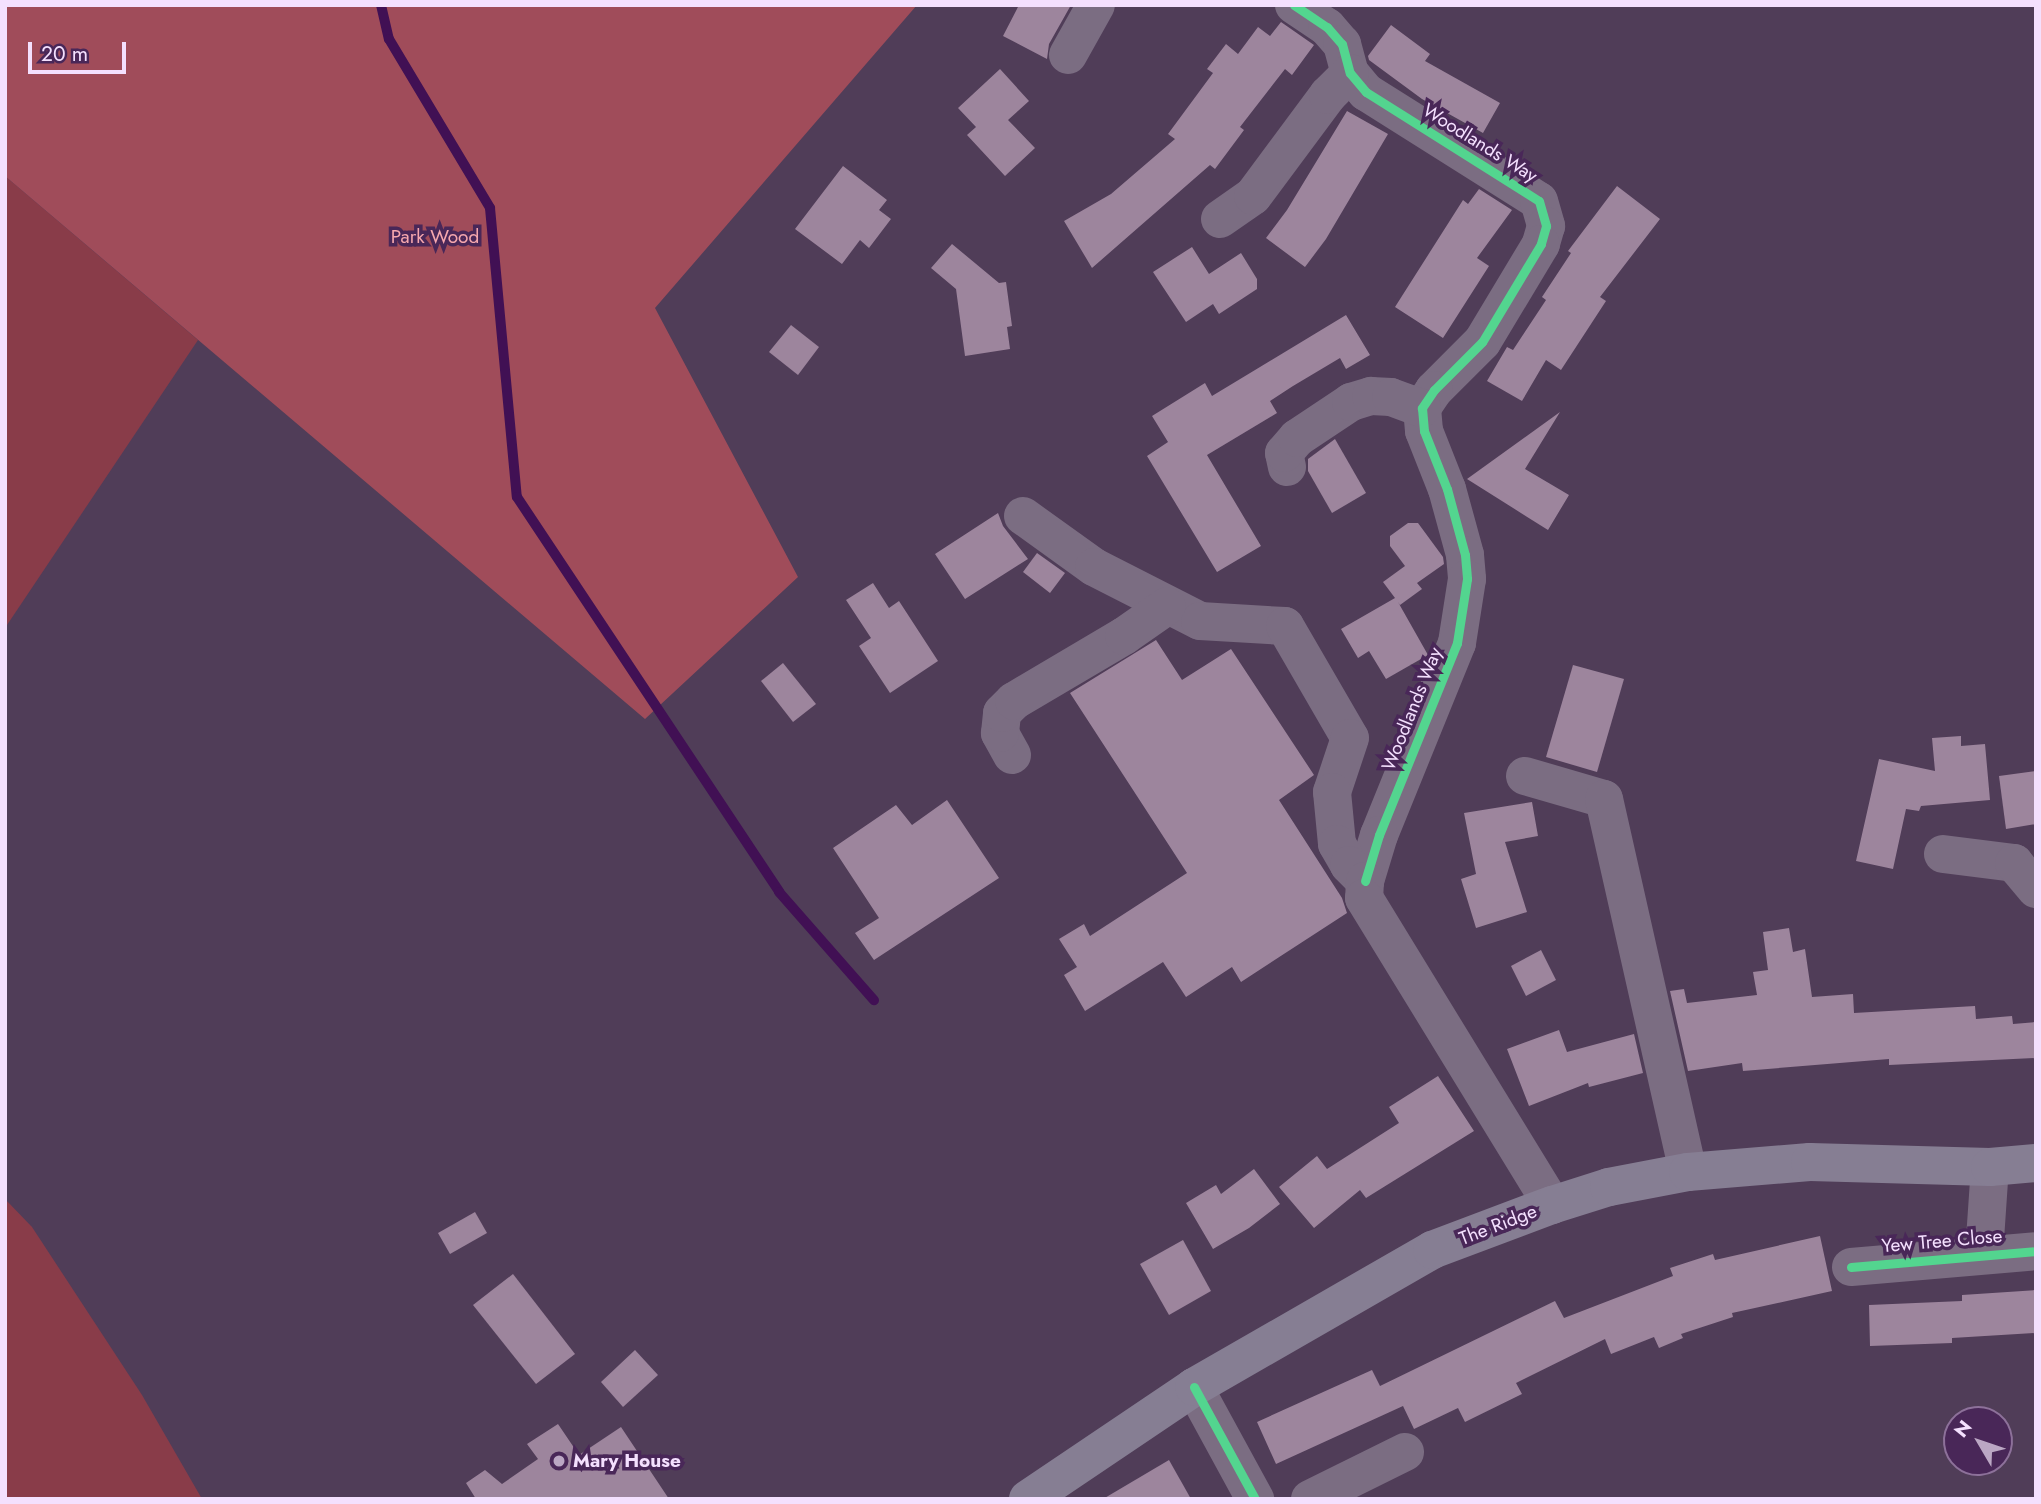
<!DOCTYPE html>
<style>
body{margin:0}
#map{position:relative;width:2041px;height:1504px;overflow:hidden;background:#503d58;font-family:Jost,sans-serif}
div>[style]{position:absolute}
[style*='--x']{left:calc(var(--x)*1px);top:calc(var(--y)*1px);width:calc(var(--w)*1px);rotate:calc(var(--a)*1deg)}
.green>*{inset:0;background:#893c49}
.forest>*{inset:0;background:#a04c5a}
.stream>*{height:10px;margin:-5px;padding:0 5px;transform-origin:5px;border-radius:5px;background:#411054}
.building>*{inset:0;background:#9d859d}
.minor>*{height:38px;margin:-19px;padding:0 19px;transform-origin:19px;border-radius:19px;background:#7b6d82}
.major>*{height:38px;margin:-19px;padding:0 19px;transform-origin:19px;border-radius:19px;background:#867e93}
.cycleway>*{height:9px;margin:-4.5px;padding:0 4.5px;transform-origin:4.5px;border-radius:4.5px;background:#53d58f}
.dots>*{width:19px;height:19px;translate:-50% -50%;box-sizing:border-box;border:4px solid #492758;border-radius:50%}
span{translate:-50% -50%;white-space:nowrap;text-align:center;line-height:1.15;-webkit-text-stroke:7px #492758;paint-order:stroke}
.street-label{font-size:19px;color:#f4e0fe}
.park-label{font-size:19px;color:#f6a8ae}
.poi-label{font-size:19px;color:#f4e0fe;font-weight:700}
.left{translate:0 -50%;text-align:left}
.frame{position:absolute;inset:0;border:7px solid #f4e0fe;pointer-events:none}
.north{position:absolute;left:1943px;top:1406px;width:70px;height:70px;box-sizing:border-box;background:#492758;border:2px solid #8d719a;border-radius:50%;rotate:309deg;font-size:19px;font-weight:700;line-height:28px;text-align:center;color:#f4e0fe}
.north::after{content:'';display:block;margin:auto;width:24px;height:32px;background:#bba7c4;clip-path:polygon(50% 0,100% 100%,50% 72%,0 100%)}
.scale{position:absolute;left:28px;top:42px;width:98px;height:32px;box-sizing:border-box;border:4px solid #f4e0fe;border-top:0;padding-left:9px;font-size:21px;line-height:24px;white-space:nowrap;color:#f4e0fe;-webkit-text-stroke:5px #492758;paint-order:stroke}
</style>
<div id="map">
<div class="green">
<i style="clip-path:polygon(5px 176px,198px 340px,5px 628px)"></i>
<i style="clip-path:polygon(5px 1199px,32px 1227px,142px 1395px,202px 1499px,5px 1499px)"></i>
</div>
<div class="forest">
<i style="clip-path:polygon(5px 5px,917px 5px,655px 308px,798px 577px,645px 719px,5px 176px)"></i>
</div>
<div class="stream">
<i style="--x:381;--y:5;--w:35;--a:77"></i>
<i style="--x:389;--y:39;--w:197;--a:59.1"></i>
<i style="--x:490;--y:208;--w:290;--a:84.7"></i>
<i style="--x:517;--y:497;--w:474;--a:56.4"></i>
<i style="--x:779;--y:892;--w:144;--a:48.7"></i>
</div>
<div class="building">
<i style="clip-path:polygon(1019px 5px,1071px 5px,1049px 44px,1047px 59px,1003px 36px)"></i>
<i style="clip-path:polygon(1281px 22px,1314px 45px,1292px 75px,1285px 69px,1240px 127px,1244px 130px,1215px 169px,1210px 165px,1092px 268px,1064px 221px,1111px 194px,1175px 139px,1168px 134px,1213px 73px,1207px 69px,1226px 44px,1238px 54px,1258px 27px,1270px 36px)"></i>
<i style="clip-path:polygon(1391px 25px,1430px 54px,1425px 61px,1500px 103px,1483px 133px,1422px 99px,1369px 60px,1368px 56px)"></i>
<i style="clip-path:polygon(1000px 69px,1029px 101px,1008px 120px,1035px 148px,1005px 176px,967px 135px,976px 127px,958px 108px)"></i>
<i style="clip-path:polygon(1347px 111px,1388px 134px,1326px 239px,1305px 267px,1266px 238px,1287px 210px)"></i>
<i style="clip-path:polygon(843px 166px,887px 200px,879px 210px,891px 219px,869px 248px,860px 240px,842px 264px,795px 229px)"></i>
<i style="clip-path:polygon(1617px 186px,1660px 219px,1600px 297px,1606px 301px,1561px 370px,1546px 360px,1522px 401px,1487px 381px,1507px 347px,1513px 350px,1546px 300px,1542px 297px,1571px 253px,1568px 251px)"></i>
<i style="clip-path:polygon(1479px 189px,1512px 210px,1477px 258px,1489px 266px,1443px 338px,1395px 307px,1463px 200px,1468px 204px)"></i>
<i style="clip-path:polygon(952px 244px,999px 283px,1006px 282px,1012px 326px,1007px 327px,1010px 349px,965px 356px,956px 289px,931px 268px)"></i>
<i style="clip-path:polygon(1192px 247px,1209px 274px,1241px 253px,1257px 279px,1257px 289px,1219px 314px,1213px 304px,1186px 322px,1153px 272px)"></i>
<i style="clip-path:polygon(1346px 315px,1370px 355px,1346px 369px,1340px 358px,1293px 386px,1270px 401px,1277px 413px,1207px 455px,1261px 546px,1217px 572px,1147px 456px,1168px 442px,1152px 416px,1205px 383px,1212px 396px)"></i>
<i style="clip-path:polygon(791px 325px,819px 347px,798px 375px,769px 352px)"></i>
<i style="clip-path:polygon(1560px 412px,1525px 469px,1569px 495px,1548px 530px,1467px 479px)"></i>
<i style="clip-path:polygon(1335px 439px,1366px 493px,1332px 513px,1308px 471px,1308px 459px)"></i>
<i style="clip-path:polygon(998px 513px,1003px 526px,1028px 559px,965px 599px,935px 554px)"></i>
<i style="clip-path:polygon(1408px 523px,1418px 523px,1443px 557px,1444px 564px,1417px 583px,1422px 589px,1400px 605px,1398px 602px,1428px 655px,1386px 679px,1369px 651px,1358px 658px,1341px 629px,1395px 598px,1383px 582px,1405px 566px,1390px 546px,1390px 536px)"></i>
<i style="clip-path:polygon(1037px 553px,1065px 573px,1050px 593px,1023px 572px)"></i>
<i style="clip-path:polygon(873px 583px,889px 608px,899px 601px,938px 661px,890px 693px,859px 646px,871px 638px,846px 600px)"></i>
<i style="clip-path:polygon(1156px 640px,1182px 680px,1231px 649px,1314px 775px,1279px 800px,1342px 898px,1347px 913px,1241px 982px,1232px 967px,1186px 997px,1163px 962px,1085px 1011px,1064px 975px,1077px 967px,1059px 939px,1084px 924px,1090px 936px,1187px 873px,1070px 693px)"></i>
<i style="clip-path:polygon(783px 663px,816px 704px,793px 722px,761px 681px)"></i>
<i style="clip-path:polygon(1573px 665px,1624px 679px,1597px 772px,1546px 757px)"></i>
<i style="clip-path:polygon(1961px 736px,1961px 746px,1985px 744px,1990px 800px,1921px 806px,1919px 811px,1906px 809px,1893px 869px,1856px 861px,1879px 759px,1935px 771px,1932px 738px)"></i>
<i style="clip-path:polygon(2036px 771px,2036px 824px,2006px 829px,1999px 776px)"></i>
<i style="clip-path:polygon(947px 800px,999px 878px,874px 960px,855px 933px,879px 918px,833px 848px,896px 805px,912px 825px)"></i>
<i style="clip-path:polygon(1532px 802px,1538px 836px,1505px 842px,1527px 912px,1476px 928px,1461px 879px,1476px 874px,1464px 813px)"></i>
<i style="clip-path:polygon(1789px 928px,1793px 952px,1805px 949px,1812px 997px,1853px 994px,1854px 1013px,1975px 1006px,1976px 1019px,2012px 1016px,2013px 1024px,2036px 1022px,2036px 1058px,1889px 1065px,1889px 1059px,1743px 1071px,1742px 1063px,1688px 1071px,1670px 991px,1684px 989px,1687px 1003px,1757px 995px,1753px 972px,1768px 970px,1763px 932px)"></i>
<i style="clip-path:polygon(1541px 950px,1556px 980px,1526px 996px,1511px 966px)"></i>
<i style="clip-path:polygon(1559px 1030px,1567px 1052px,1634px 1034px,1643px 1073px,1589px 1087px,1588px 1083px,1529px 1106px,1507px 1049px)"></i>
<i style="clip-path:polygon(1438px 1076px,1474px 1131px,1366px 1198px,1360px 1190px,1314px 1228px,1279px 1187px,1317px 1156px,1327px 1169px,1399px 1123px,1389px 1107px)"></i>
<i style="clip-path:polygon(1254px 1169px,1280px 1204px,1249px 1228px,1213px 1249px,1186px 1203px,1216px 1185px,1221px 1194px)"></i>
<i style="clip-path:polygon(475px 1212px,487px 1233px,450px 1254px,438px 1233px)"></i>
<i style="clip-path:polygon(1820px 1236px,1832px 1291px,1732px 1313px,1733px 1317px,1681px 1334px,1683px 1338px,1659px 1348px,1654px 1337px,1611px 1354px,1605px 1339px,1516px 1383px,1522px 1394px,1465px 1422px,1458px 1408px,1414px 1429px,1403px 1406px,1276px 1464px,1257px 1422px,1372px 1370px,1380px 1386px,1555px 1301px,1564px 1318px,1673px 1276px,1670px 1268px,1713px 1254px,1715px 1260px)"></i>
<i style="clip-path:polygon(1183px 1240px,1211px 1291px,1169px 1315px,1140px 1264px)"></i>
<i style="clip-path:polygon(513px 1274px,575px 1354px,536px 1384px,473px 1305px)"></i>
<i style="clip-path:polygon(2036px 1290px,2036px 1333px,1952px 1338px,1952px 1343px,1870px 1346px,1869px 1305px,1962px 1301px,1962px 1295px)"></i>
<i style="clip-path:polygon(635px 1350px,658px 1375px,623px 1407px,601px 1382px)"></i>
<i style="clip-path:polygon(558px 1424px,579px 1455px,621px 1427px,669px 1499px,476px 1499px,466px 1483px,485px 1470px,502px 1484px,538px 1459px,527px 1444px)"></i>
<i style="clip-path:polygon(1169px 1460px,1191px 1499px,1103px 1499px)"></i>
</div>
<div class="minor">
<i style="--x:1294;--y:5;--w:40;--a:34"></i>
<i style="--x:1327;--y:27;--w:23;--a:49"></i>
<i style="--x:1342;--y:44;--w:30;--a:75"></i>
<i style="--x:1350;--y:73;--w:25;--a:50"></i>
<i style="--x:1366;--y:92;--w:204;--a:32.2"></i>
<i style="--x:1539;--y:201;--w:26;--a:74"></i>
<i style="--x:1546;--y:226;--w:19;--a:106"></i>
<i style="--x:1541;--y:244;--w:114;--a:121"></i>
<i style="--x:1482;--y:342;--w:68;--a:135"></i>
<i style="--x:1434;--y:390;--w:22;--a:124"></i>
<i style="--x:1422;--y:408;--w:23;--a:85"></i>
<i style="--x:1424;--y:431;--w:62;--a:68.4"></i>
<i style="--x:1447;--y:489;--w:68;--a:74.7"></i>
<i style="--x:1465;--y:555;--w:24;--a:85"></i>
<i style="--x:1467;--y:579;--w:65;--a:98.9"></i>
<i style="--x:1457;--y:643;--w:207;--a:112.1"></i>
<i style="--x:1379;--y:835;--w:48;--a:106.9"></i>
<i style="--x:1068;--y:55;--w:57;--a:-60.8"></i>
<i style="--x:1220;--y:219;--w:40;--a:-34.9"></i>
<i style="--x:1253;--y:196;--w:126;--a:-53.4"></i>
<i style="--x:1328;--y:95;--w:31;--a:-45"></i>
<i style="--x:1287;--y:467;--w:14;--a:-102"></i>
<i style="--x:1284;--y:453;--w:20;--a:-49"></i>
<i style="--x:1297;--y:438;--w:65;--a:-33.7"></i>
<i style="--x:1351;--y:402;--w:21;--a:-17"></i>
<i style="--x:1371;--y:396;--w:20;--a:3"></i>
<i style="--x:1391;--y:397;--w:33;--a:20"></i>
<i style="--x:1023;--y:516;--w:87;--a:35.7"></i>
<i style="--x:1094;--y:567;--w:119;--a:27"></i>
<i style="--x:1200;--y:621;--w:85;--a:3.4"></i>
<i style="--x:1285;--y:626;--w:129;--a:59.9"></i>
<i style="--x:1350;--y:738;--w:57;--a:108.4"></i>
<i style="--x:1332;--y:792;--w:52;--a:84.5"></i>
<i style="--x:1337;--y:844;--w:24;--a:60"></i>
<i style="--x:1349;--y:865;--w:23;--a:45"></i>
<i style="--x:1365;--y:881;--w:17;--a:93"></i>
<i style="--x:1364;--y:898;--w:360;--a:58.5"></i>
<i style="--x:1012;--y:755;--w:25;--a:-119"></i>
<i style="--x:1000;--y:733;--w:20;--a:-84"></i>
<i style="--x:1002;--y:713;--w:17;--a:-45"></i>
<i style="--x:1014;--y:701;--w:128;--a:-30.6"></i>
<i style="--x:1124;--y:636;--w:52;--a:-34.9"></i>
<i style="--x:1525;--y:776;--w:82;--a:16.2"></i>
<i style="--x:1604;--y:799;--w:382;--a:77.3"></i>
<i style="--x:1943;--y:854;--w:72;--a:7.2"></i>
<i style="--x:2014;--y:863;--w:34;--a:50"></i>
<i style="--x:1984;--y:1254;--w:87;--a:-86.1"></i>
<i style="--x:1851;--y:1267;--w:186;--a:-4.9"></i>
<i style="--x:1194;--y:1387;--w:128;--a:61.4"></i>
<i style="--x:1310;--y:1499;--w:106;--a:-26.3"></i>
</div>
<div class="major">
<i style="--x:1028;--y:1499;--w:200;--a:-34"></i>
<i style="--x:1194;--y:1387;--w:275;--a:-29.9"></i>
<i style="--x:1432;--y:1250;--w:128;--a:-20.6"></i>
<i style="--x:1552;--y:1205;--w:60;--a:-17.5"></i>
<i style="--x:1609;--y:1187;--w:80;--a:-10.8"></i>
<i style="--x:1688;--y:1172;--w:122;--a:-4.7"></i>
<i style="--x:1810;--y:1162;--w:180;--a:1.6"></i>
<i style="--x:1990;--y:1167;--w:46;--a:-5"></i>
</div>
<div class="cycleway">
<i style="--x:1294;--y:5;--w:40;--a:34"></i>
<i style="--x:1327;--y:27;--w:23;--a:49"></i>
<i style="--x:1342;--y:44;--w:30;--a:75"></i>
<i style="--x:1350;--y:73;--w:25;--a:50"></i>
<i style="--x:1366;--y:92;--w:204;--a:32.2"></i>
<i style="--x:1539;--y:201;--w:26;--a:74"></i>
<i style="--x:1546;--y:226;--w:19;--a:106"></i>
<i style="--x:1541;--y:244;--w:114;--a:121"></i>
<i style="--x:1482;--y:342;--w:68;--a:135"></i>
<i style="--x:1434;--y:390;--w:22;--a:124"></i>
<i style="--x:1422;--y:408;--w:23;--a:85"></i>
<i style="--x:1424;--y:431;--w:62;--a:68.4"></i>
<i style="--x:1447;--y:489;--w:68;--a:74.7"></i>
<i style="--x:1465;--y:555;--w:24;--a:85"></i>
<i style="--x:1467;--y:579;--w:65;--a:98.9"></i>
<i style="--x:1457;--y:643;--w:207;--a:112.1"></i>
<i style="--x:1379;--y:835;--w:48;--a:106.9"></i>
<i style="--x:1851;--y:1267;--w:186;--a:-4.9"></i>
<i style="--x:1194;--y:1387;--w:128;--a:61.4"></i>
</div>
<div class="dots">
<i style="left:559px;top:1461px;background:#bba7c4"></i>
</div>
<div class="street-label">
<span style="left:1480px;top:143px;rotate:32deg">Woodlands Way</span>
<span style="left:1412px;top:709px;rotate:-68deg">Woodlands Way</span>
<span style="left:1498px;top:1225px;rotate:-21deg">The Ridge</span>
<span style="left:1942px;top:1241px;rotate:-5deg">Yew Tree Close</span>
</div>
<div class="park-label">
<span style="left:435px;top:237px">Park Wood</span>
</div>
<div class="poi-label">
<span class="left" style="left:573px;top:1461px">Mary House</span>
</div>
<div class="frame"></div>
<div class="north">N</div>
<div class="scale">20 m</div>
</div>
